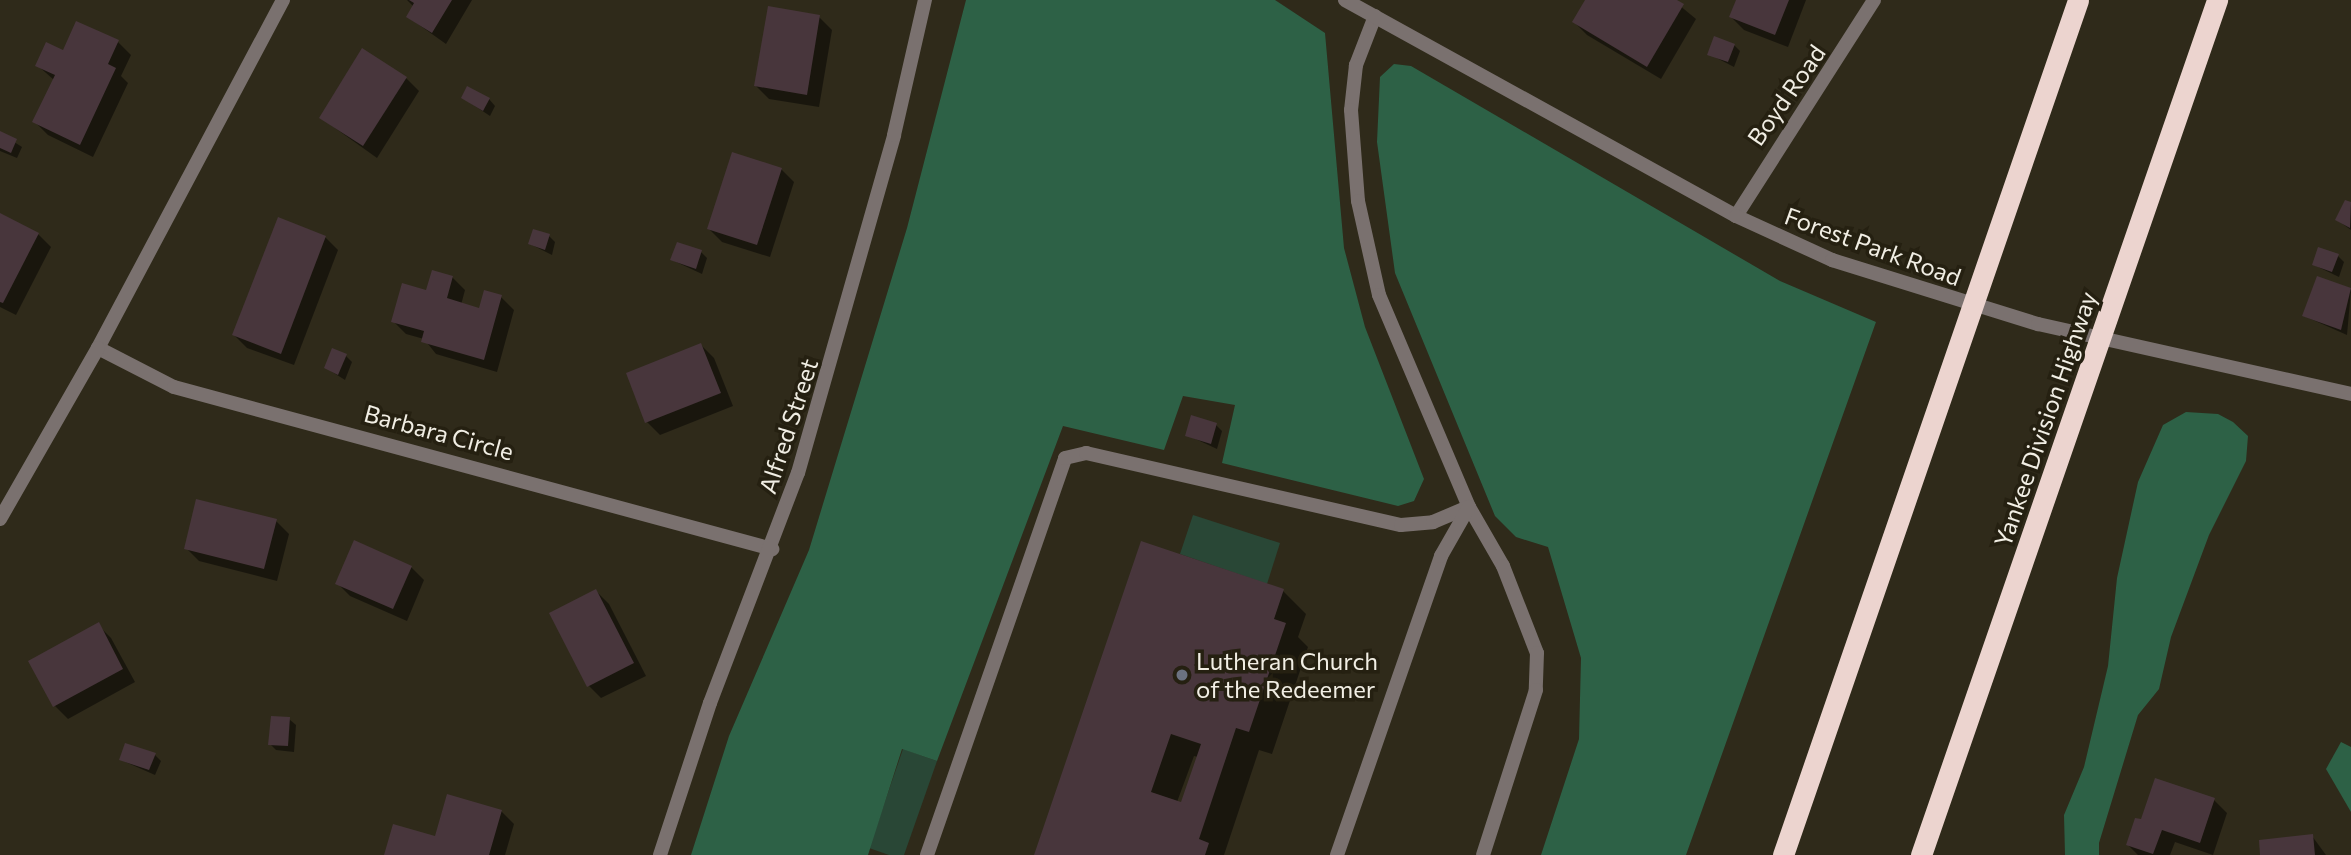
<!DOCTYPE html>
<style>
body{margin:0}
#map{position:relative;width:2351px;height:855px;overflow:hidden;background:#2f2a1a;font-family:Commissioner,sans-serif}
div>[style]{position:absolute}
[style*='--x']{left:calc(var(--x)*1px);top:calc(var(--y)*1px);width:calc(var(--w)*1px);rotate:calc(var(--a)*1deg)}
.green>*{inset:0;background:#294736}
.forest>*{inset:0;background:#2d6146}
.shadow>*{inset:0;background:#0007}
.building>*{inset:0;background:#48363c}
.service>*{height:14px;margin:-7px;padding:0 7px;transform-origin:7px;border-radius:7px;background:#7a716f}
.minor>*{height:14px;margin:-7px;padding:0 7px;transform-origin:7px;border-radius:7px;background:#7a716f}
.tertiary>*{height:14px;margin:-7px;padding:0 7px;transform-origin:7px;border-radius:7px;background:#7a716f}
.motorway>*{height:21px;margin:-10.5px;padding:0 10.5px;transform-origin:10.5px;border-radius:10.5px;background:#ecd4cf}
.dots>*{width:19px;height:19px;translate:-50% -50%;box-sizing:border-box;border:4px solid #252011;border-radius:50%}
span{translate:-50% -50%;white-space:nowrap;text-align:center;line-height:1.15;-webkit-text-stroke:7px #252011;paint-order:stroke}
.street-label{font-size:24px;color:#f1eee4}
.poi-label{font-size:24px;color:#f1eee4}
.left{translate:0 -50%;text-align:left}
</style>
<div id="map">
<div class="green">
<i style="clip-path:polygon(1193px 515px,1280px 543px,1267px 584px,1180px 554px)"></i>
<i style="clip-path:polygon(903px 749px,937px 761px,904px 855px,889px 855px,869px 848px)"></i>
</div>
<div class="forest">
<i style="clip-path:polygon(966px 0,1275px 0,1325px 33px,1344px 248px,1365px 327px,1424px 479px,1414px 501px,1398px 506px,1222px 463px,1235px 405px,1183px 396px,1164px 450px,1063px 426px,937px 761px,902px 749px,868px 855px,691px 855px,729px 736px,809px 550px,907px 228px)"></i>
<i style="clip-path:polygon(1394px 64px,1411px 66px,1780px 281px,1876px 322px,1686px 855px,1541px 855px,1579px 739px,1581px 658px,1548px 547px,1516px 537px,1495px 516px,1395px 273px,1377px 142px,1380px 77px)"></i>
<i style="clip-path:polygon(2186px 412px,2218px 414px,2233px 422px,2248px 436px,2246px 461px,2209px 535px,2171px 637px,2159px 689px,2138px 715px,2099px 843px,2099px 855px,2065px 855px,2064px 815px,2084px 767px,2108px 666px,2117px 578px,2138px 482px,2163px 425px)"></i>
<i style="clip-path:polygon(2341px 742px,2351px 747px,2351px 812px,2326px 769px)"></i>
</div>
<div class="shadow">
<i style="clip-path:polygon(407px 0,472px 0,446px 44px,408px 17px,414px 7px)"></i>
<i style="clip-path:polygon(1587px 0,1673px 0,1696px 19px,1661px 79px,1587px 35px,1574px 22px)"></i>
<i style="clip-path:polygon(1737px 0,1806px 0,1788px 47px,1744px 30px,1731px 17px)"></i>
<i style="clip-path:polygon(819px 17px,832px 30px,819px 107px,769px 99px,756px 86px)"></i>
<i style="clip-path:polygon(118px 42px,131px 55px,121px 76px,128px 83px,93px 157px,48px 135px,35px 122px,54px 80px,37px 65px,64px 52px)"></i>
<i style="clip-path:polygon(1734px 45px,1740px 51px,1734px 67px,1709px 54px)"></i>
<i style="clip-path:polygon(406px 78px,419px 91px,377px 158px,321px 118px)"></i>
<i style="clip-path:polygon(463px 98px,489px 99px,495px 106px,490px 116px)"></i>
<i style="clip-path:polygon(0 133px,22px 147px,17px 158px,0 151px)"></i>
<i style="clip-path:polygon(781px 169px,794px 182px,770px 257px,722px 242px,709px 229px)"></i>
<i style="clip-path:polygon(2346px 202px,2351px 204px,2351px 230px,2337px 220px)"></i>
<i style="clip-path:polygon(0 215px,38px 234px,51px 247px,16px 315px,0 307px)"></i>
<i style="clip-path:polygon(549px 236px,555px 242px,552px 255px,530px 244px)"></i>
<i style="clip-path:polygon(325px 237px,338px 250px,294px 365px,247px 348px,234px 335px)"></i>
<i style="clip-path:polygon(701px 252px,707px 258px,702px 274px,672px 260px)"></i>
<i style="clip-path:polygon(2338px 256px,2344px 262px,2339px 277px,2314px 265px)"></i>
<i style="clip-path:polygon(452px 277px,465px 290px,461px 305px,480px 310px,501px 297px,514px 310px,497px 372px,436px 354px,424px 339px,406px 334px,393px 321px)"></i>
<i style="clip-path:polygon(2318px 278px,2351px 290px,2347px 335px,2304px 316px)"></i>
<i style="clip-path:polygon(701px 345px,714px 358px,733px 406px,660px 435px,647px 422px)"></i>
<i style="clip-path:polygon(346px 356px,352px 362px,345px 380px,326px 368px)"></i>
<i style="clip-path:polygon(1216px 425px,1222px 431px,1217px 449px,1187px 435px)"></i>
<i style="clip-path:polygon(276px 521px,289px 534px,277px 581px,199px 561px,186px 548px)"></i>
<i style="clip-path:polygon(411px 567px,424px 580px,407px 621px,350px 596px,337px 583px)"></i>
<i style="clip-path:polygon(596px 591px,609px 604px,646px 676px,601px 698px,588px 685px)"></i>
<i style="clip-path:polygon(evenodd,1283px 591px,1306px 614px,1298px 637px,1308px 647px,1272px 754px,1259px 750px,1224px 855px,1036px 855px,1283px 591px,1194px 756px,1198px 757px,1182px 804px,1177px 802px,1194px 756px)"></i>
<i style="clip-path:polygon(98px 625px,111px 638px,135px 682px,68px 719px,55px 706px)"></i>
<i style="clip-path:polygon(289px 719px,296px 725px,294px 752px,276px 750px,270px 744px)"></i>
<i style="clip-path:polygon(155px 755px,161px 761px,155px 775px,121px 760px)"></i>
<i style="clip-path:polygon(2214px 800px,2227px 813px,2213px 855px,2175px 842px,2170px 855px,2138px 855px,2128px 845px,2142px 821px)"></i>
<i style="clip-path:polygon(501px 811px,514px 824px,505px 855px,386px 855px)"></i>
<i style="clip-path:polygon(2312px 836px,2326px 855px,2262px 855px)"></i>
</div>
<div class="building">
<i style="clip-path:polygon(409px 0,452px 0,432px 33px,406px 17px,414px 3px)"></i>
<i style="clip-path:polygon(1585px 0,1677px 0,1684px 4px,1647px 67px,1572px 22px)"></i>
<i style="clip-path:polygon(1736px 0,1789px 0,1775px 35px,1729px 17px)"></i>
<i style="clip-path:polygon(768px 6px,820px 15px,807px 95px,754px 86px)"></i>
<i style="clip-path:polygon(76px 21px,119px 40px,108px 64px,116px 68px,80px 145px,32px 122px,55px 75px,35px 66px,46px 42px,63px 50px)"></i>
<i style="clip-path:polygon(1714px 36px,1735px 44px,1728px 62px,1707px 55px)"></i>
<i style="clip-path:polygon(362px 48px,407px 77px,363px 146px,319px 118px)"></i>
<i style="clip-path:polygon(467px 86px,490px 98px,483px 111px,461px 98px)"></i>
<i style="clip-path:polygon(0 131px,17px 139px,11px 153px,0 148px)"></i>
<i style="clip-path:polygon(732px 152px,782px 168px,757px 245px,707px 229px)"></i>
<i style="clip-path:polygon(2345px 200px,2351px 202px,2350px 228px,2335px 220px)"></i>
<i style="clip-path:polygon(0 213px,39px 233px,3px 303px,0 302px)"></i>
<i style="clip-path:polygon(278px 217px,326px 236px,281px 354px,232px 335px)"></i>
<i style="clip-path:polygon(533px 229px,550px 234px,545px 250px,528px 244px)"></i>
<i style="clip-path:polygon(677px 242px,702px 250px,696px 269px,670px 260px)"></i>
<i style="clip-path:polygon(2318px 247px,2339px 254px,2332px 272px,2312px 265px)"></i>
<i style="clip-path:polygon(432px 270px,453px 276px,447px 298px,479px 308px,484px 290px,502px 295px,484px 360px,421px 342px,424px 331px,391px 322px,402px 283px,426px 290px)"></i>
<i style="clip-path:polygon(2317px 276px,2351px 288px,2341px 330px,2302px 316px)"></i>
<i style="clip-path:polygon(701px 343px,721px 393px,645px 423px,626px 373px)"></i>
<i style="clip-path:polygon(332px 348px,347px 354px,338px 375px,324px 368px)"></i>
<i style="clip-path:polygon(1191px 415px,1217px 423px,1211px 444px,1185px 436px)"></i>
<i style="clip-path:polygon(196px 499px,277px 519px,264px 569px,184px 549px)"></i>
<i style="clip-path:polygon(354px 540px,412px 566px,393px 609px,335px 584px)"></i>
<i style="clip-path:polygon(evenodd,1141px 541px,1284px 589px,1274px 619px,1286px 623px,1249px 732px,1236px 728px,1199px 839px,1209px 843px,1205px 855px,1034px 855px,1141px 541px,1171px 734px,1201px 744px,1181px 802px,1151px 792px,1171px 734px)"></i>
<i style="clip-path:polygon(596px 589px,634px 663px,587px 687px,549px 613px)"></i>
<i style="clip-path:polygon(99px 622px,123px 669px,53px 707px,28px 661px)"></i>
<i style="clip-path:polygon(271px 716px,290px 717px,288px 746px,268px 745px)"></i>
<i style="clip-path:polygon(125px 743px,156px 753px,149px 770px,119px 760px)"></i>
<i style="clip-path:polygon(2155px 778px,2215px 798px,2200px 843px,2162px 830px,2153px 854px,2126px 845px,2135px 818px,2141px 819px)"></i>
<i style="clip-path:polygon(447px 794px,502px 810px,489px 855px,384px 855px,393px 824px,435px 836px)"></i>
<i style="clip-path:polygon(2313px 834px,2315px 855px,2260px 855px,2259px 840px)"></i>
</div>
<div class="service">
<i style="--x:1375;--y:16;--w:53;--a:111.2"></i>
<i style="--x:1356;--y:65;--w:45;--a:96.3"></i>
<i style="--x:1351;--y:110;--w:91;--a:85.6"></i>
<i style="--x:1358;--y:201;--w:96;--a:77.4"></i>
<i style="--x:1379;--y:295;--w:230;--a:67"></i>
<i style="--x:1469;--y:507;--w:68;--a:60"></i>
<i style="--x:1503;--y:566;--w:93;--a:68.7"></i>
<i style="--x:1537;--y:653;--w:37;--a:92"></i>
<i style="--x:1536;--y:690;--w:173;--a:107.8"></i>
<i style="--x:927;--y:855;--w:420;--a:-70.8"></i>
<i style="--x:1065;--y:458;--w:22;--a:-13"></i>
<i style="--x:1086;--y:453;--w:323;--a:12.9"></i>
<i style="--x:1401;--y:525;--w:32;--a:-5"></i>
<i style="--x:1433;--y:522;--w:39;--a:-23"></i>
<i style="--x:1337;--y:855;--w:317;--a:-70.8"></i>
<i style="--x:1441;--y:556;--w:56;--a:-60.3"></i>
</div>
<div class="minor">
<i style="--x:283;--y:0;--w:394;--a:118"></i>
<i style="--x:98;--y:348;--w:85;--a:27.2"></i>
<i style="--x:174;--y:387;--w:620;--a:15.16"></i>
<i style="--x:1736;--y:216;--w:256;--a:-57.4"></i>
<i style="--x:0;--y:519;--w:197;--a:-60.2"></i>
<i style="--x:660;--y:855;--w:160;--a:-71.8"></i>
<i style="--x:710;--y:703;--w:246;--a:-69.1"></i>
<i style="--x:798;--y:473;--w:351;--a:-74.1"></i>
<i style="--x:894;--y:135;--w:139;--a:-77.1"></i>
</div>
<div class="tertiary">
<i style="--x:1345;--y:0;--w:447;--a:28.9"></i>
<i style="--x:1736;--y:216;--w:106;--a:24.6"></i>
<i style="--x:1832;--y:260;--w:216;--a:17.3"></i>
<i style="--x:2038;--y:324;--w:321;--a:12.6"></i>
</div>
<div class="motorway">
<i style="--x:1783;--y:855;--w:904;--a:-70.96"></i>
<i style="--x:1921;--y:855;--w:905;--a:-70.9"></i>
</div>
<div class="dots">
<i style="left:1182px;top:675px;background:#6b7280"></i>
</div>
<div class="street-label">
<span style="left:1786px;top:95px;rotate:-55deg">Boyd Road</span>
<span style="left:1873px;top:246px;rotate:20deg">Forest Park Road</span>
<span style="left:2045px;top:419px;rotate:-71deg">Yankee Division Highway</span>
<span style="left:788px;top:426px;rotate:-72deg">Alfred Street</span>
<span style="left:439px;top:432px;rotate:15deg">Barbara Circle</span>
</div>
<div class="poi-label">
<span class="left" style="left:1196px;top:675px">Lutheran Church<br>of the Redeemer</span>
</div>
</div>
